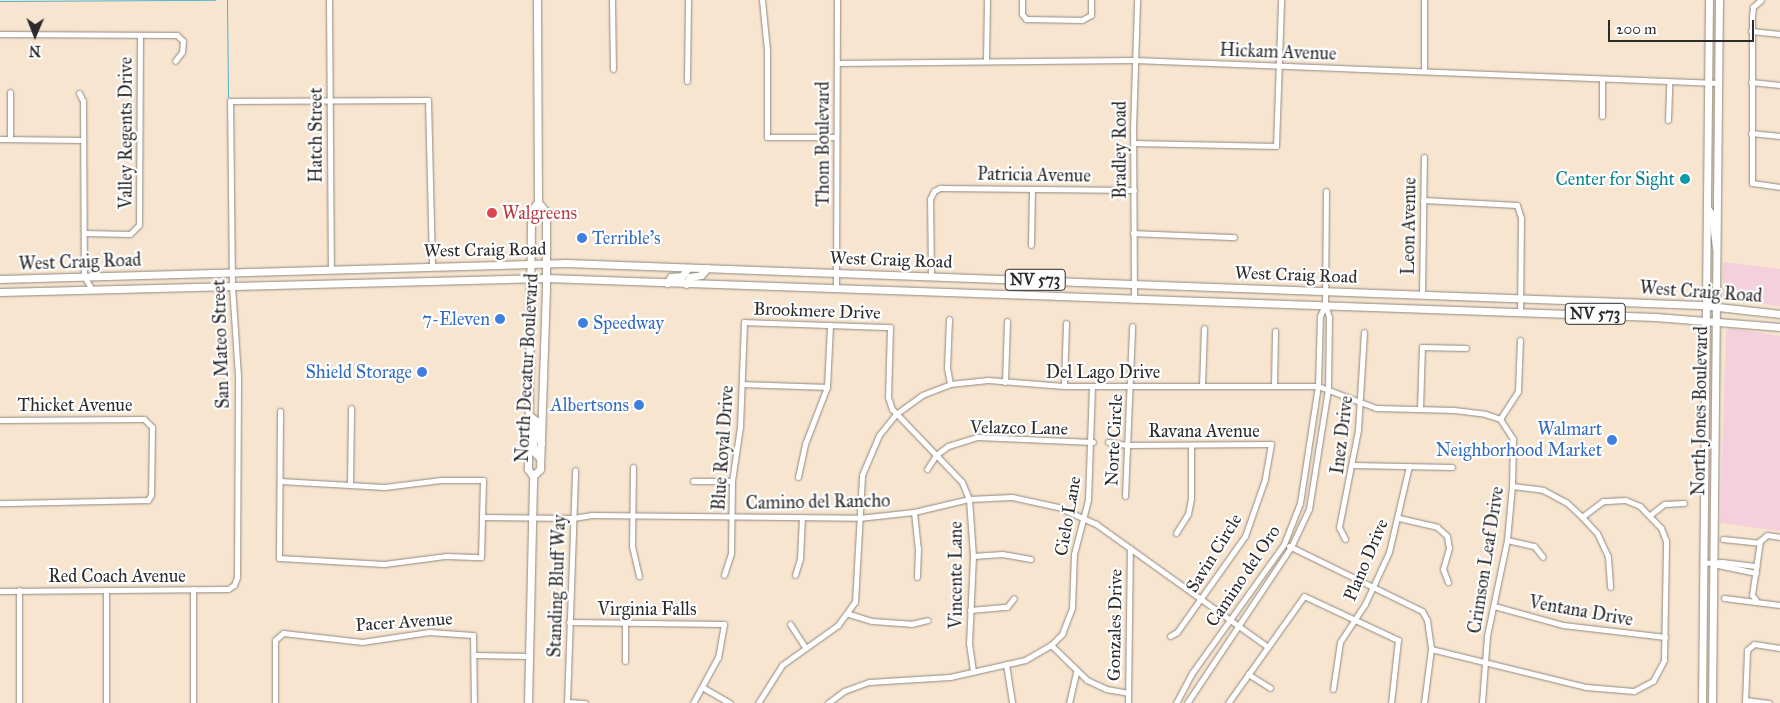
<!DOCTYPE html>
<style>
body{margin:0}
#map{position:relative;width:1780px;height:703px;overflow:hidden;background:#f7e5d0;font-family:"IM FELL Great Primer",serif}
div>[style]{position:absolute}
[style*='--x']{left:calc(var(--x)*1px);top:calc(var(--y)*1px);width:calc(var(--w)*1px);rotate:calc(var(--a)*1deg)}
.built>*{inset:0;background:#f4cfdc}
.stream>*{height:1px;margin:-0.5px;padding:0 0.5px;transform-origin:0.5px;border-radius:0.5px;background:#4dafcc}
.roads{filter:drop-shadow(0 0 1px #91887e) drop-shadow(0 0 1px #91887e)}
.minor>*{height:5px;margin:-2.5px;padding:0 2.5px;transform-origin:2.5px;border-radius:2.5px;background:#fff}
.major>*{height:7px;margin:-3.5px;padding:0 3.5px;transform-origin:3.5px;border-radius:3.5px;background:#fff}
.dots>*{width:14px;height:14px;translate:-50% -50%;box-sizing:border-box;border:2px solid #fff;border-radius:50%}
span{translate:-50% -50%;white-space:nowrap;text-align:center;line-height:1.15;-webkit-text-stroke:4.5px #fff;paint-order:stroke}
.shield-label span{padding:1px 4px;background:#fff;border:1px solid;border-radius:4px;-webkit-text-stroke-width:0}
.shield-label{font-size:16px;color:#2b2b2b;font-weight:700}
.street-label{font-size:18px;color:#2b2b2b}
.culture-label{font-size:18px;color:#0d838f}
.right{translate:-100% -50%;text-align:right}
.health-label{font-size:18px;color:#be3a42}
.left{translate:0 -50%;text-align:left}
.shop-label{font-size:18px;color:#366cbe}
.north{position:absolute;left:10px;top:10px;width:50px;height:50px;-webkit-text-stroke:4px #fff;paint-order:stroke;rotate:181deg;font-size:14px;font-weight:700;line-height:20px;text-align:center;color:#2b2b2b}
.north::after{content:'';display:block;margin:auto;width:18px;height:22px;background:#2b2b2b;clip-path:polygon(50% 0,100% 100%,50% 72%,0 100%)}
.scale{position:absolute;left:1608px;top:20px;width:146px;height:22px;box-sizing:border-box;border:2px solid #2b2b2b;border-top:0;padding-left:6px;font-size:15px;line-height:18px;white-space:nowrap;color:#2b2b2b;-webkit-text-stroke:4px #fff;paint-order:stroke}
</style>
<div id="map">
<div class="built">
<i style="clip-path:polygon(1723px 262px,1780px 269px,1780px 306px,1723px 299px)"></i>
<i style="clip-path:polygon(1730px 328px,1780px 336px,1780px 531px,1720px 523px,1726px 331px)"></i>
</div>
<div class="stream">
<i style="--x:227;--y:0;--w:97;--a:89.4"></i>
<i style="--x:0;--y:1;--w:215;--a:-0.3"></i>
</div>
<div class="roads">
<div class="minor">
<i style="--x:329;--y:0;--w:270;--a:89.6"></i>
<i style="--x:612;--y:0;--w:69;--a:89.2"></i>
<i style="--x:762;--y:0;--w:50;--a:84.3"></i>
<i style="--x:767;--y:50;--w:87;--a:90"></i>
<i style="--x:767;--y:137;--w:69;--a:0"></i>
<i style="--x:1022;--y:0;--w:14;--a:90"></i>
<i style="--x:1022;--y:14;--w:6;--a:51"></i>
<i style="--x:1026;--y:19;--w:56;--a:1"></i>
<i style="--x:1082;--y:20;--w:10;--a:-29"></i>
<i style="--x:1091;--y:15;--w:15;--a:-90"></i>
<i style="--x:1761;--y:0;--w:11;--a:139"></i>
<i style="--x:1753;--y:7;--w:10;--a:96"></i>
<i style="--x:1752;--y:17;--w:166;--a:90"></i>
<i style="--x:1752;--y:183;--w:28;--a:8"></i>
<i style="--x:1751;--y:31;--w:29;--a:6"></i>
<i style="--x:0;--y:34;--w:177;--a:0.3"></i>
<i style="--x:177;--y:35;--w:8;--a:45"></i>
<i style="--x:183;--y:41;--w:11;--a:95"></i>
<i style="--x:182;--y:52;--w:11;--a:128"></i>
<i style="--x:986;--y:61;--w:61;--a:-89.1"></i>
<i style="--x:837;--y:63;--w:297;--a:-0.6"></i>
<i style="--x:1134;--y:60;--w:584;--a:2.26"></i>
<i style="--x:1424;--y:70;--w:70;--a:-90"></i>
<i style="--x:687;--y:81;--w:81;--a:-89.3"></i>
<i style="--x:1751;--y:82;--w:29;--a:6"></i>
<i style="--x:10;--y:92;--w:47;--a:90"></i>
<i style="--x:79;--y:93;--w:9;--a:63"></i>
<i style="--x:83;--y:101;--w:175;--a:89.7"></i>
<i style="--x:84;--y:276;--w:16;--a:60"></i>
<i style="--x:1602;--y:116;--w:37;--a:-90"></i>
<i style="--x:1668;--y:120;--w:38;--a:-88"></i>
<i style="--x:1751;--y:133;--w:29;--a:6"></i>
<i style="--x:0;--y:139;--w:83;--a:0.7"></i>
<i style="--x:1134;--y:143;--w:142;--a:1.2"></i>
<i style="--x:1276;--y:146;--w:146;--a:-88"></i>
<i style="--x:1423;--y:200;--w:94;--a:3"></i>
<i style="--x:1517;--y:205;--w:14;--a:73"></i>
<i style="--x:1521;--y:218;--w:94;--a:90.6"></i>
<i style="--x:84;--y:233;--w:46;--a:1.2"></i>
<i style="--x:130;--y:234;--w:13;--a:-45"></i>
<i style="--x:139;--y:225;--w:190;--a:-89.7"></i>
<i style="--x:1133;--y:233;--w:101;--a:2.3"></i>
<i style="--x:1031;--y:245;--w:56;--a:-89"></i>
<i style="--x:931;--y:276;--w:77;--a:-90.7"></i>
<i style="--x:930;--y:199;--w:9;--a:-63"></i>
<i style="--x:934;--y:191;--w:7;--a:-27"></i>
<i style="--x:940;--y:188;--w:194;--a:0.6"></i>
<i style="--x:836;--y:289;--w:289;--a:-89.8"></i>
<i style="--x:1422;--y:295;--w:138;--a:-89.2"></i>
<i style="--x:1134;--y:300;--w:170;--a:-90.3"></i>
<i style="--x:1133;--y:130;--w:130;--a:-88.2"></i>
<i style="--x:949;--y:319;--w:49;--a:92.3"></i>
<i style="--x:947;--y:368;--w:16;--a:79"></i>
<i style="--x:1005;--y:382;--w:61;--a:-88.1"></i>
<i style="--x:742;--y:384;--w:85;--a:2"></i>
<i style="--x:1274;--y:385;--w:54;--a:-88.9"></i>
<i style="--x:1064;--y:386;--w:63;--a:-88.2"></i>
<i style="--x:1202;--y:386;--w:58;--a:-88"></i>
<i style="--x:1420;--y:409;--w:62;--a:-88.2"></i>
<i style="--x:1422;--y:347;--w:44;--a:1.3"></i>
<i style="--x:280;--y:411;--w:147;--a:90.4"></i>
<i style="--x:279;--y:558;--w:105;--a:3.3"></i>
<i style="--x:384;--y:564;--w:63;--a:-7.4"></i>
<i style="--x:446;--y:556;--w:35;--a:2"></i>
<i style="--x:481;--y:557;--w:77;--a:-88.5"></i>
<i style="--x:483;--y:480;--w:42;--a:180"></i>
<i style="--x:441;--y:480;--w:57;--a:173"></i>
<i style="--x:384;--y:487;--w:104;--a:-176.7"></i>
<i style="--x:1500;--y:419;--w:33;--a:-57"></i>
<i style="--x:1518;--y:391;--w:51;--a:-87.8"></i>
<i style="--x:0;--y:420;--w:144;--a:-0.4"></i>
<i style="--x:144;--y:419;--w:11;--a:45"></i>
<i style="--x:152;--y:427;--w:68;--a:90.8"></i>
<i style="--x:151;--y:495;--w:6;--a:121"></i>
<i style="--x:148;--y:500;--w:148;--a:178.8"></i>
<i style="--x:1108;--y:442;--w:19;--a:9"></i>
<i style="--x:1127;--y:445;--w:144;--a:-0.4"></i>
<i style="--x:1271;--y:444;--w:36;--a:100"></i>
<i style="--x:1265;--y:479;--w:60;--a:109.3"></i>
<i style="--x:1245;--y:536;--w:118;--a:125.3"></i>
<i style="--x:1177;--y:632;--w:8;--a:150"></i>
<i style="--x:1353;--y:465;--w:99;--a:1.2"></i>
<i style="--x:633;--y:467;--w:79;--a:90.7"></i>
<i style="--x:632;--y:546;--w:31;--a:77"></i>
<i style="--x:927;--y:469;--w:17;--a:-57"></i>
<i style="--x:936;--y:455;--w:15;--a:-37"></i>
<i style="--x:948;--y:446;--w:30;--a:-17"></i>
<i style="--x:977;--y:437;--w:116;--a:2.5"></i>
<i style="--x:798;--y:477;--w:34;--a:-78"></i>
<i style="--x:805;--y:444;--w:61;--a:-68.9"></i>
<i style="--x:827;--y:387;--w:62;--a:-87.2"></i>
<i style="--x:693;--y:481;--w:39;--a:0"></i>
<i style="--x:350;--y:484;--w:76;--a:-89.2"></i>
<i style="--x:1512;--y:486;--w:31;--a:7"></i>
<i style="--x:1543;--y:490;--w:26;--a:28"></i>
<i style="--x:1566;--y:502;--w:22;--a:43"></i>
<i style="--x:1582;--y:517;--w:22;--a:47"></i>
<i style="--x:1597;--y:533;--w:26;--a:65"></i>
<i style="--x:1608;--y:557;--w:30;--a:86"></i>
<i style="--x:1125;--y:496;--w:170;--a:-87.6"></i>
<i style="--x:914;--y:512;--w:36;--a:84"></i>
<i style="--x:918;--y:548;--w:29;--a:92"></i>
<i style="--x:1650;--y:515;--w:18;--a:-38"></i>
<i style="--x:1664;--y:504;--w:20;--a:-3"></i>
<i style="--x:482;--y:517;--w:91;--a:0.6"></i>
<i style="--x:573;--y:518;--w:18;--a:-9"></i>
<i style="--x:591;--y:515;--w:268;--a:0.6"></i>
<i style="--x:859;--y:518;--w:55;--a:-6.2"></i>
<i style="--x:914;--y:512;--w:57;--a:-13.3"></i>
<i style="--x:969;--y:499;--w:43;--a:-2.7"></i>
<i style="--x:1012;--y:497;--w:47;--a:12.3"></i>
<i style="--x:1058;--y:507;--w:42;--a:24.1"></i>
<i style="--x:1096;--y:524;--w:211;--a:35.6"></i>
<i style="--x:1399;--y:518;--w:39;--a:13"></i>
<i style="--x:1437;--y:527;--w:13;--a:42"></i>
<i style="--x:1447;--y:536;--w:12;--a:81"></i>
<i style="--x:1449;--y:548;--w:22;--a:106"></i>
<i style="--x:1443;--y:569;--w:14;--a:69"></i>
<i style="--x:1176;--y:533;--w:22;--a:-58"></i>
<i style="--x:1188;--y:514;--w:16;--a:-79"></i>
<i style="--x:1191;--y:498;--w:53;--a:-90"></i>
<i style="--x:1345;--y:539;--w:13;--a:-117"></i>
<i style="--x:1339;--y:527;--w:99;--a:-78.9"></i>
<i style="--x:1358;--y:430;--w:98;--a:-86.5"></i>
<i style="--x:1723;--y:539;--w:36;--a:6"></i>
<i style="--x:1507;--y:540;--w:28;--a:13"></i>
<i style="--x:1534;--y:546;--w:14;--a:51"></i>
<i style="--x:1289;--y:546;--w:148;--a:26"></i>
<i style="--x:1422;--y:611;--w:10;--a:61"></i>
<i style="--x:1427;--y:620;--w:29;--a:82"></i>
<i style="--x:1431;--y:649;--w:54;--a:97.4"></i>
<i style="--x:973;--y:556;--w:29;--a:-4"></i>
<i style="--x:1002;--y:554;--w:29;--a:10"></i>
<i style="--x:1703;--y:563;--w:19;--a:-3"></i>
<i style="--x:1722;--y:562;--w:35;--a:7"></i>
<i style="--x:1713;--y:564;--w:44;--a:11.8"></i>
<i style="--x:724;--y:575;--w:23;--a:-72"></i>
<i style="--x:731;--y:553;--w:72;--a:-89.2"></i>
<i style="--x:732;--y:481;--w:55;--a:-81.6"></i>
<i style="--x:740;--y:427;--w:105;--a:-87.8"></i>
<i style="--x:744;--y:322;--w:146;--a:2"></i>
<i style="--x:890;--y:327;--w:70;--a:91.6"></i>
<i style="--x:888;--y:397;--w:13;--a:72"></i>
<i style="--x:892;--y:409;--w:101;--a:46.2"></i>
<i style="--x:962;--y:482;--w:18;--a:68"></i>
<i style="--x:969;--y:499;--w:57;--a:86"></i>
<i style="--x:973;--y:556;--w:87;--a:92.6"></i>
<i style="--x:969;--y:643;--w:29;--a:82"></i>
<i style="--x:795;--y:575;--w:17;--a:-73"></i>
<i style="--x:800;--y:559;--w:42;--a:-87.3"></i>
<i style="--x:19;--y:590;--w:113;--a:90"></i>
<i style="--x:106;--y:590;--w:113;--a:90"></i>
<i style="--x:0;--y:591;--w:228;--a:-0.5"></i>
<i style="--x:228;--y:589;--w:7;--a:-34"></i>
<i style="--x:234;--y:585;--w:9;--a:-69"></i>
<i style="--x:237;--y:577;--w:201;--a:-89.7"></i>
<i style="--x:238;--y:376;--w:90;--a:-93.8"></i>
<i style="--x:232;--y:286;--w:185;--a:-90.6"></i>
<i style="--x:230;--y:101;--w:198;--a:-0.3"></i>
<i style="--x:428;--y:100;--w:165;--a:88.6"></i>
<i style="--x:1724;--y:598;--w:56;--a:7.1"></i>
<i style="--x:1756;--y:600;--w:6;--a:-129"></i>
<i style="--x:1752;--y:595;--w:55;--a:-81.6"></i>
<i style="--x:1760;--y:541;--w:9;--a:-41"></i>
<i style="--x:1767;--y:535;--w:13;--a:9"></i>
<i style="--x:1494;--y:606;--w:72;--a:15.4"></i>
<i style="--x:1563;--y:625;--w:103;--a:6.7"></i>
<i style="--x:970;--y:610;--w:37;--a:-5"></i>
<i style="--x:1007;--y:607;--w:11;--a:-52"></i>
<i style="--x:849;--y:614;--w:24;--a:17"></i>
<i style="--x:872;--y:621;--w:39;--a:4"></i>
<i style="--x:911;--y:624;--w:17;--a:-13"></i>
<i style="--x:569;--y:622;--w:155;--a:0.7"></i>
<i style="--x:724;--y:624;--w:34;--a:100"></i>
<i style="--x:718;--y:657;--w:52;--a:118.5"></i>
<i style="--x:790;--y:624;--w:27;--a:57"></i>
<i style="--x:1051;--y:645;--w:50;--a:44.2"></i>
<i style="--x:1087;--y:680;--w:21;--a:25"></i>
<i style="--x:1106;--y:689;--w:22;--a:10"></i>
<i style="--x:1431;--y:649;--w:160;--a:13.8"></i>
<i style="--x:1586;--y:687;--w:48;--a:4.8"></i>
<i style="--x:1634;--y:691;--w:21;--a:-28"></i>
<i style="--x:1653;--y:681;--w:24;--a:-62"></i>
<i style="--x:1664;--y:660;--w:119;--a:-89"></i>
<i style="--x:1666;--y:541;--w:14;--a:-111"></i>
<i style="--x:1661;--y:528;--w:30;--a:-134"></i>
<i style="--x:1640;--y:506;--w:16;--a:-158"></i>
<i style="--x:1625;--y:500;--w:22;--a:177"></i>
<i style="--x:1603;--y:501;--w:26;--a:143"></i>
<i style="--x:475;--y:655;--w:54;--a:1.1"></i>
<i style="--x:625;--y:661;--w:38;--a:-90"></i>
<i style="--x:1006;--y:664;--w:39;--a:81"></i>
<i style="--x:1248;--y:674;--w:26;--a:32"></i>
<i style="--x:702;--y:687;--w:32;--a:30"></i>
<i style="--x:1333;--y:689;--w:48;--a:-81.5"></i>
<i style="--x:1340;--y:642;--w:45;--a:-56.7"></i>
<i style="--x:1365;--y:604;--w:57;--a:-65.2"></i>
<i style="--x:1389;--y:552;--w:88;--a:-76.9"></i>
<i style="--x:1745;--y:700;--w:24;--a:7"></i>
<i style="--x:567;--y:702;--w:18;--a:3"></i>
<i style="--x:193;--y:703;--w:114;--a:-90"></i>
<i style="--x:275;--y:703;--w:63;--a:-90"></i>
<i style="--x:275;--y:640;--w:11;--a:-41"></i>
<i style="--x:283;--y:633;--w:80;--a:6.5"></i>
<i style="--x:362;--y:642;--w:68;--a:-8.5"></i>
<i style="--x:429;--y:632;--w:44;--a:3.9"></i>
<i style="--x:473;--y:635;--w:68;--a:89.2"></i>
<i style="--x:567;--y:703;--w:233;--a:-88"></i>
<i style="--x:758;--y:703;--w:45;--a:-57.7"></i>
<i style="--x:782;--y:665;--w:69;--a:-35.5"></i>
<i style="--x:838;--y:625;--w:29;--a:-54"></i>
<i style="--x:855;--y:602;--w:127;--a:-86.8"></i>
<i style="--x:862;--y:475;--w:43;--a:-67"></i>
<i style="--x:879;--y:435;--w:27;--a:-51"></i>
<i style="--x:896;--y:414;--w:32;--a:-36"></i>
<i style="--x:922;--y:395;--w:30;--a:-21"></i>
<i style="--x:950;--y:384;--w:38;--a:-6"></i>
<i style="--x:988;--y:380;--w:76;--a:4.5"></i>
<i style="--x:1064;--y:386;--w:254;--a:0"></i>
<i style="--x:1318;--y:386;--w:62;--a:20.8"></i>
<i style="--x:1376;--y:408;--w:78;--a:1.5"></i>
<i style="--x:1454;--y:410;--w:31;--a:7"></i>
<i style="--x:1485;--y:414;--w:16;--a:18"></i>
<i style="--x:1500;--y:419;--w:24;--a:57"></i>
<i style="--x:1513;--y:439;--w:47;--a:91.2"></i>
<i style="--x:1512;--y:486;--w:54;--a:95.3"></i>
<i style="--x:1507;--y:540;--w:98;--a:101.8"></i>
<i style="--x:1487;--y:636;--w:67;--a:94.3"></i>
<i style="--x:828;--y:703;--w:20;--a:-37"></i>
<i style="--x:844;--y:691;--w:27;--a:-20"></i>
<i style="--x:869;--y:682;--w:81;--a:-3.5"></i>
<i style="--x:950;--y:677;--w:77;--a:-12.8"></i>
<i style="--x:1025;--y:660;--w:30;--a:-30"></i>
<i style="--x:1051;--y:645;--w:16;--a:-45"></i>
<i style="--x:1062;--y:634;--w:28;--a:-69"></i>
<i style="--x:1072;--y:608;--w:54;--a:-87.9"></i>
<i style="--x:1074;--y:554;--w:56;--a:-75.5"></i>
<i style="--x:1088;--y:500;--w:114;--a:-88"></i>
<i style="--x:1069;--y:703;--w:32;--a:-77"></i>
<i style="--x:1128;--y:703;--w:155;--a:-89.3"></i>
<i style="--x:1176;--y:703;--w:34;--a:-62"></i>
<i style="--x:1192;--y:673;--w:158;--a:-54.5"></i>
<i style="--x:1284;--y:544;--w:44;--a:-68.7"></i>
<i style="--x:1300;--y:503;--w:118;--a:-81.3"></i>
<i style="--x:1318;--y:386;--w:70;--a:-88.4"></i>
<i style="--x:1320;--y:316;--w:12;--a:-66"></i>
<i style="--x:1325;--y:305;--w:114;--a:-89.5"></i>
<i style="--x:1187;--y:703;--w:187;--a:-56.3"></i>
<i style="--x:1291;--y:547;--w:42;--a:-64.7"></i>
<i style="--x:1309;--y:509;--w:121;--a:-81"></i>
<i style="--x:1328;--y:389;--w:72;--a:-89.2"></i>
<i style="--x:1329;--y:317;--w:13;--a:-108"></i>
<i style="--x:1228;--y:703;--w:131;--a:-54.6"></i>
<i style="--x:1304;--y:596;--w:104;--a:25.1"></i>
<i style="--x:1398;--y:640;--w:63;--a:96.3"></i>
<i style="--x:1745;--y:703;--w:53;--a:-87.8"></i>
<i style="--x:1747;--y:650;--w:9;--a:-41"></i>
<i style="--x:1754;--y:644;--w:26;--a:9"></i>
</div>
<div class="major">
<i style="--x:1707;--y:208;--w:9;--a:54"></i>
<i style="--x:1712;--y:215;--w:32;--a:83"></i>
<i style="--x:0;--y:279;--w:566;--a:-1.62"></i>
<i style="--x:566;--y:263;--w:1135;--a:2.12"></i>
<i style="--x:1700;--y:305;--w:81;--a:6.4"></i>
<i style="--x:667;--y:283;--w:7;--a:-56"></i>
<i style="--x:671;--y:277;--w:11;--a:-5"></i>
<i style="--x:682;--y:276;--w:10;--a:-53"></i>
<i style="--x:686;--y:284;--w:8;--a:-60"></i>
<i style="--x:690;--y:277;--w:11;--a:-10"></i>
<i style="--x:701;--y:275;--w:9;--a:-49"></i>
<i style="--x:0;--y:292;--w:546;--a:-1.47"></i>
<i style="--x:546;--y:278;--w:1111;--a:2.01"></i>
<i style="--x:1656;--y:317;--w:124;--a:4.6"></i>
<i style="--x:529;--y:415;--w:8;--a:40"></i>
<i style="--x:535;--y:420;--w:13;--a:90"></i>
<i style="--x:535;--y:433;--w:12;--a:59"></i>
<i style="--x:531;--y:435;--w:18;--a:77"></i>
<i style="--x:535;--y:453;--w:7;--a:45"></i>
<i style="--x:533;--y:476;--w:10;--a:-45"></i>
<i style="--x:540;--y:469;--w:182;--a:-88.1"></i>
<i style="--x:546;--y:287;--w:75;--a:-90"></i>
<i style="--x:546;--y:212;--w:13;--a:-129"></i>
<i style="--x:528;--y:703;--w:227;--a:-88.7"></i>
<i style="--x:533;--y:476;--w:9;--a:-126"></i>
<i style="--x:528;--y:469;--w:258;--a:-89.3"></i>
<i style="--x:531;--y:211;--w:11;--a:-52"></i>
<i style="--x:538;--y:202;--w:202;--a:-90.3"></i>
<i style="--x:1702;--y:703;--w:703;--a:-89.43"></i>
<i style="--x:1712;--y:703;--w:703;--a:-89.43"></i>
</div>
</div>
<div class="dots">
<i style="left:1685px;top:179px;background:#0f9aa8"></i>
<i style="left:492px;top:213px;background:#e0444e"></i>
<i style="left:582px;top:238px;background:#3f7fe0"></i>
<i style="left:500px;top:319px;background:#3f7fe0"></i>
<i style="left:583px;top:323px;background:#3f7fe0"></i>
<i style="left:422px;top:372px;background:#3f7fe0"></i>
<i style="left:639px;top:405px;background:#3f7fe0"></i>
<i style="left:1612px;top:440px;background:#3f7fe0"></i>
</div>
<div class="shield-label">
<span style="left:1035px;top:280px">NV 573</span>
<span style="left:1595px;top:314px">NV 573</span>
</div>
<div class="street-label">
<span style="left:1278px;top:52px;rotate:2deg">Hickam Avenue</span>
<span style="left:126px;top:133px;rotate:-90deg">Valley Regents Drive</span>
<span style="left:316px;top:135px;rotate:-90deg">Hatch Street</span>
<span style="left:823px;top:144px;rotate:-90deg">Thom Boulevard</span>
<span style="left:1120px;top:150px;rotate:-90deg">Bradley Road</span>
<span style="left:1034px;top:175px;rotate:1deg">Patricia Avenue</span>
<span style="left:1409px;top:226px;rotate:-89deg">Leon Avenue</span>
<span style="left:485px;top:250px;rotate:-1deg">West Craig Road</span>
<span style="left:891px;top:260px;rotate:2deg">West Craig Road</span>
<span style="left:80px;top:262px;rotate:-2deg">West Craig Road</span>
<span style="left:1296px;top:275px;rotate:2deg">West Craig Road</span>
<span style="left:1701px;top:292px;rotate:4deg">West Craig Road</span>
<span style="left:817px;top:311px;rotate:2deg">Brookmere Drive</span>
<span style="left:221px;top:344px;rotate:-92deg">San Mateo Street</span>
<span style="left:527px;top:368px;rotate:-87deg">North Decatur Boulevard</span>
<span style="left:1103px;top:372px">Del Lago Drive</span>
<span style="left:75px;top:405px">Thicket Avenue</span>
<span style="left:1700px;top:411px;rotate:-89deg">North Jones Boulevard</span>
<span style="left:1019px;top:428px;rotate:1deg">Velazco Lane</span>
<span style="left:1204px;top:431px">Ravana Avenue</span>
<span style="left:1342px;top:435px;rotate:-83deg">Inez Drive</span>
<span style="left:1114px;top:440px;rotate:-87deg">Norte Circle</span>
<span style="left:723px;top:448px;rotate:-86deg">Blue Royal Drive</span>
<span style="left:818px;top:502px;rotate:-1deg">Camino del Rancho</span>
<span style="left:1068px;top:516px;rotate:-80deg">Cielo Lane</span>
<span style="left:1214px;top:553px;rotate:-58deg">Savin Circle</span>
<span style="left:1366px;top:560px;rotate:-67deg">Plano Drive</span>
<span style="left:1486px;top:560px;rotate:-81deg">Crimson Leaf Drive</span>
<span style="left:956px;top:575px;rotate:-90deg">Vincente Lane</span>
<span style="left:117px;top:576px">Red Coach Avenue</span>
<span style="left:1243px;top:576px;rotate:-56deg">Camino del Oro</span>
<span style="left:557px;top:586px;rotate:-88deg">Standing Bluff Way</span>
<span style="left:647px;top:609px">Virginia Falls</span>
<span style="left:1581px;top:611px;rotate:10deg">Ventana Drive</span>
<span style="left:404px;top:622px;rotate:-4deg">Pacer Avenue</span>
<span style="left:1115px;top:625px;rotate:-89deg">Gonzales Drive</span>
</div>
<div class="culture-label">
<span class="right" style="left:1675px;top:179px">Center for Sight</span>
</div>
<div class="health-label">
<span class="left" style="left:502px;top:213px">Walgreens</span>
</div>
<div class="shop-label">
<span class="left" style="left:592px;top:238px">Terrible's</span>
<span class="right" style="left:490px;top:319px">7-Eleven</span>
<span class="left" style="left:593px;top:323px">Speedway</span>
<span class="right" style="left:412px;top:372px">Shield Storage</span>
<span class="right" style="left:629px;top:405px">Albertsons</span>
<span class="right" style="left:1602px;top:440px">Walmart<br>Neighborhood Market</span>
</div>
<div class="north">N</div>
<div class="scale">200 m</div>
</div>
